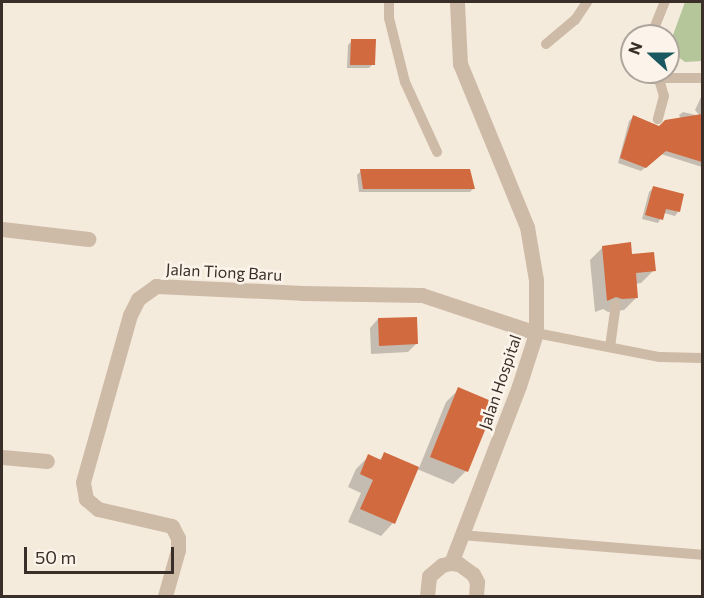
<!DOCTYPE html>
<style>
body{margin:0}
#map{position:relative;width:704px;height:598px;overflow:hidden;background:#f5ebdd;font-family:Commissioner,sans-serif}
div>[style]{position:absolute}
[style*='--x']{left:calc(var(--x)*1px);top:calc(var(--y)*1px);width:calc(var(--w)*1px);rotate:calc(var(--a)*1deg)}
.green>*{inset:0;background:#b5c69b}
.shadow>*{inset:0;background:#0003}
.building>*{inset:0;background:#d16a3f}
.lane>*{height:10px;margin:-5px;padding:0 5px;transform-origin:5px;border-radius:5px;background:#cebba7}
.street>*{height:15px;margin:-7.5px;padding:0 7.5px;transform-origin:7.5px;border-radius:7.5px;background:#cebba7}
span{translate:-50% -50%;white-space:nowrap;text-align:center;line-height:1.15;-webkit-text-stroke:5px #fcf4ea;paint-order:stroke}
.street-label{font-size:16px;color:#3a2f28}
.frame{position:absolute;inset:0;border:3px solid #3a2f28;pointer-events:none}
.north{position:absolute;left:620px;top:24px;width:60px;height:60px;box-sizing:border-box;background:#fcf4ea;border:2px solid #aea59c;border-radius:50%;rotate:291deg;font-size:16px;font-weight:700;line-height:24px;text-align:center;color:#3a2f28}
.north::after{content:'';display:block;margin:auto;width:21px;height:27px;background:#195860;clip-path:polygon(50% 0,100% 100%,50% 72%,0 100%)}
.scale{position:absolute;left:24px;top:547px;width:150px;height:27px;box-sizing:border-box;border:3px solid #3a2f28;border-top:0;padding-left:8px;font-size:18px;line-height:21px;white-space:nowrap;color:#3a2f28;-webkit-text-stroke:4px #fcf4ea;paint-order:stroke}
</style>
<div id="map">
<div class="green">
<i style="clip-path:polygon(685px 2px,702px 2px,702px 61px,685px 62px,673px 53px,673px 35px)"></i>
</div>
<div class="shadow">
<i style="clip-path:polygon(352px 41px,373px 64px,369px 68px,347px 68px,348px 45px)"></i>
<i style="clip-path:polygon(702px 95px,702px 167px,661px 154px,641px 171px,618px 163px,629px 121px,633px 117px,657px 128px,681px 119px,679px 115px,683px 112px,700px 116px,695px 110px)"></i>
<i style="clip-path:polygon(361px 171px,474px 188px,470px 192px,359px 192px,357px 175px)"></i>
<i style="clip-path:polygon(653px 188px,681px 195px,678px 212px,675px 216px,664px 213px,658px 223px,642px 219px,649px 192px)"></i>
<i style="clip-path:polygon(603px 247px,631px 256px,654px 270px,641px 283px,635px 284px,637px 297px,624px 310px,608px 312px,603px 309px,595px 312px,590px 260px)"></i>
<i style="clip-path:polygon(378px 319px,416px 344px,408px 352px,371px 354px,370px 328px)"></i>
<i style="clip-path:polygon(459px 389px,466px 471px,453px 484px,417px 469px,393px 523px,381px 536px,348px 522px,361px 493px,348px 487px,356px 469px,369px 456px,379px 460px,385px 454px,419px 468px,446px 402px)"></i>
</div>
<div class="building">
<i style="clip-path:polygon(351px 39px,376px 39px,375px 65px,350px 65px)"></i>
<i style="clip-path:polygon(702px 114px,702px 162px,666px 151px,646px 168px,620px 158px,633px 115px,659px 126px,665px 120px)"></i>
<i style="clip-path:polygon(360px 169px,470px 169px,475px 189px,363px 189px)"></i>
<i style="clip-path:polygon(653px 186px,684px 194px,680px 212px,666px 209px,663px 220px,645px 215px)"></i>
<i style="clip-path:polygon(631px 242px,632px 254px,654px 252px,656px 271px,636px 273px,638px 298px,622px 299px,616px 297px,607px 301px,602px 246px)"></i>
<i style="clip-path:polygon(417px 317px,418px 344px,379px 346px,378px 318px)"></i>
<i style="clip-path:polygon(458px 387px,496px 403px,468px 472px,430px 457px)"></i>
<i style="clip-path:polygon(384px 452px,419px 467px,395px 524px,360px 509px,373px 480px,360px 474px,368px 454px,381px 460px)"></i>
</div>
<div class="lane">
<i style="--x:389;--y:2;--w:16;--a:90"></i>
<i style="--x:389;--y:18;--w:66;--a:76"></i>
<i style="--x:405;--y:82;--w:77;--a:65.4"></i>
<i style="--x:651;--y:36;--w:37;--a:-68"></i>
<i style="--x:546;--y:44;--w:38;--a:-40"></i>
<i style="--x:575;--y:20;--w:22;--a:-56"></i>
<i style="--x:657;--y:72;--w:25;--a:74"></i>
<i style="--x:664;--y:96;--w:24;--a:105"></i>
<i style="--x:660;--y:78;--w:42;--a:0"></i>
<i style="--x:536;--y:333;--w:126;--a:11"></i>
<i style="--x:660;--y:357;--w:42;--a:1.4"></i>
<i style="--x:610;--y:347;--w:43;--a:-82.1"></i>
<i style="--x:461;--y:535;--w:242;--a:4.7"></i>
</div>
<div class="street">
<i style="--x:2;--y:229;--w:87;--a:6.6"></i>
<i style="--x:2;--y:457;--w:45;--a:5.1"></i>
<i style="--x:451;--y:563;--w:190;--a:-69"></i>
<i style="--x:519;--y:386;--w:56;--a:-72.2"></i>
<i style="--x:536;--y:333;--w:53;--a:-90"></i>
<i style="--x:536;--y:280;--w:54;--a:-99.6"></i>
<i style="--x:527;--y:227;--w:176;--a:-112.3"></i>
<i style="--x:460;--y:64;--w:62;--a:-92.8"></i>
<i style="--x:165;--y:596;--w:48;--a:-74.2"></i>
<i style="--x:178;--y:550;--w:12;--a:-90"></i>
<i style="--x:178;--y:538;--w:13;--a:-117"></i>
<i style="--x:172;--y:526;--w:76;--a:-167.1"></i>
<i style="--x:98;--y:509;--w:16;--a:-140"></i>
<i style="--x:86;--y:499;--w:17;--a:-100"></i>
<i style="--x:83;--y:482;--w:173;--a:-74.3"></i>
<i style="--x:130;--y:315;--w:18;--a:-63"></i>
<i style="--x:138;--y:299;--w:22;--a:-36"></i>
<i style="--x:156;--y:286;--w:146;--a:2.7"></i>
<i style="--x:302;--y:293;--w:120;--a:1"></i>
<i style="--x:422;--y:295;--w:120;--a:18.4"></i>
<i style="--x:427;--y:596;--w:20;--a:-84"></i>
<i style="--x:429;--y:576;--w:17;--a:-40"></i>
<i style="--x:442;--y:565;--w:9;--a:-13"></i>
<i style="--x:451;--y:563;--w:8;--a:7"></i>
<i style="--x:459;--y:564;--w:17;--a:36"></i>
<i style="--x:473;--y:574;--w:9;--a:63"></i>
<i style="--x:477;--y:582;--w:14;--a:94"></i>
</div>
<div class="street-label">
<span style="left:224px;top:272px;rotate:3deg">Jalan Tiong Baru</span>
<span style="left:500px;top:382px;rotate:-71deg">Jalan Hospital</span>
</div>
<div class="frame"></div>
<div class="north">N</div>
<div class="scale">50 m</div>
</div>
